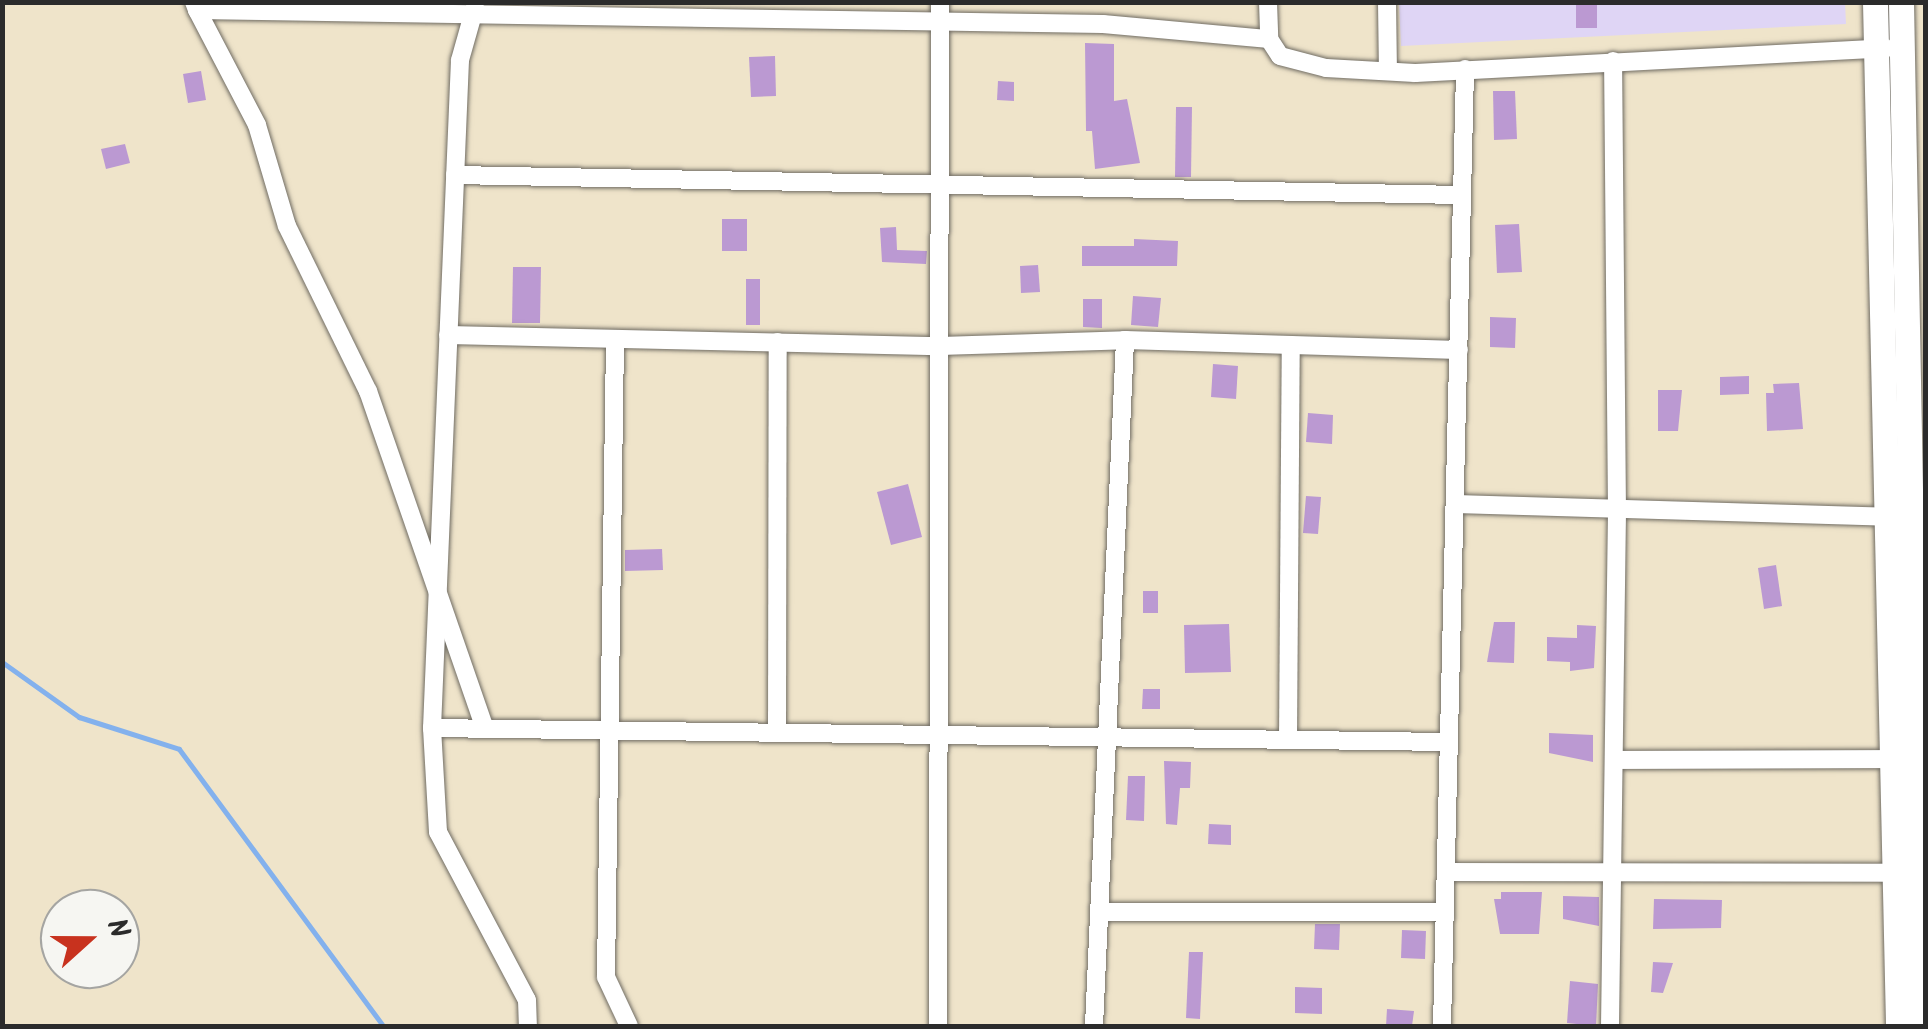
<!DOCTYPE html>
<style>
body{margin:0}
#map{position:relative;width:1928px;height:1029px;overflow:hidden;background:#efe4ca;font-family:Kalam,sans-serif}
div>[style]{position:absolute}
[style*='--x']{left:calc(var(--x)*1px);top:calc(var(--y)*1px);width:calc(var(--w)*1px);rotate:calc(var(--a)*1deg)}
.built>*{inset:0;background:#dfd5f5}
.stream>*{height:5px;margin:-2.5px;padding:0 2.5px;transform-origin:2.5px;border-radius:2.5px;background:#83b1ed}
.building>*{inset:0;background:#bb99d2}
.roads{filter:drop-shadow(0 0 2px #706c63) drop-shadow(0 0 2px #706c63)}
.minor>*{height:18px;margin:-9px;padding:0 9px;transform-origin:9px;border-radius:9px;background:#fff}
.secondary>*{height:25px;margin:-12.5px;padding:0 12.5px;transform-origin:12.5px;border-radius:12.5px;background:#fff}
span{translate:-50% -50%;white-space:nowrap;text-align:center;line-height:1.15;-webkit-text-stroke:8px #f6f6f2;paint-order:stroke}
.frame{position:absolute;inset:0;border:5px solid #2b2b2b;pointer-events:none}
.north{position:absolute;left:40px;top:889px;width:100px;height:100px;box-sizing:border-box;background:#f6f6f2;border:2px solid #a5a5a2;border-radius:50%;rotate:69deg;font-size:28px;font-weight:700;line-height:40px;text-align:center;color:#2b2b2b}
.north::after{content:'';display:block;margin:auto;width:35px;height:45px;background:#c8321e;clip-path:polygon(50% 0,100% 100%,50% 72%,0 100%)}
</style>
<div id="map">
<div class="built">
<i style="clip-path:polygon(1845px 2px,1846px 24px,1401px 46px,1399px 3px)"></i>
</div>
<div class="stream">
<i style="--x:2;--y:662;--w:95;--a:35.5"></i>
<i style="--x:79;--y:717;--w:105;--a:17.7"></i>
<i style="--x:179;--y:749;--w:344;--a:53.6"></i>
</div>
<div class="building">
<i style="clip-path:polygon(1576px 2px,1597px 2px,1597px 28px,1576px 28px)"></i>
<i style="clip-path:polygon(1085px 43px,1114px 44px,1114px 101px,1127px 99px,1140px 163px,1095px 169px,1092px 131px,1086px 131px)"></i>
<i style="clip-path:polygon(775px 56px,776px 96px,751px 97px,749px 57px)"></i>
<i style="clip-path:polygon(201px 71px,206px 100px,188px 103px,183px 74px)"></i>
<i style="clip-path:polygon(998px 81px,1014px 82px,1014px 101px,997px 100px)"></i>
<i style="clip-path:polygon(1493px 91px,1515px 91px,1517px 139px,1494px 140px)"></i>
<i style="clip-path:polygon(1176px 107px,1192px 107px,1191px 177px,1175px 177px)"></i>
<i style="clip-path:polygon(125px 144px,130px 163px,106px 169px,101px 149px)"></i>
<i style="clip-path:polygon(722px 219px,747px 219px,747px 251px,722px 251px)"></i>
<i style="clip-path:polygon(1519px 224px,1522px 272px,1497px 273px,1495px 225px)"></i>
<i style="clip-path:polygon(896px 227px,897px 250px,927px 251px,926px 264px,882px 262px,880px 228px)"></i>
<i style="clip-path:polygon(1134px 239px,1178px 241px,1177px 266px,1082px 266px,1082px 246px,1134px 246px)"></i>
<i style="clip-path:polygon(1038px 265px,1040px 292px,1021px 293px,1020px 266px)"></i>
<i style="clip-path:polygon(513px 267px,541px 267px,540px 323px,512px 323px)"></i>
<i style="clip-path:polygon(746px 279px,760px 279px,760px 325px,746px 325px)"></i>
<i style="clip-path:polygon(1133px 296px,1161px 298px,1158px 327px,1131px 325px)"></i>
<i style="clip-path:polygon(1083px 299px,1102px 299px,1102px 328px,1083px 327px)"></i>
<i style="clip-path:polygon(1490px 317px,1516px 318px,1515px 348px,1490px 347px)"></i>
<i style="clip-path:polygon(1213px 364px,1238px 366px,1236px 399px,1211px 397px)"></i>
<i style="clip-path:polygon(1749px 376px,1749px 394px,1720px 395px,1720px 377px)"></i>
<i style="clip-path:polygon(1799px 383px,1803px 429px,1767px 431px,1766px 393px,1774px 393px,1773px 384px)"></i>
<i style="clip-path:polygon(1658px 390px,1682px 390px,1678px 431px,1658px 431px)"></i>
<i style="clip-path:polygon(1308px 413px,1333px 415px,1332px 444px,1306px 442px)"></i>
<i style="clip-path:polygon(908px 484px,922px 537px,891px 545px,877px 492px)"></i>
<i style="clip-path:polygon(1306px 496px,1321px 497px,1318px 534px,1303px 533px)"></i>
<i style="clip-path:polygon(662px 549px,663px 570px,625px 571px,625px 550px)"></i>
<i style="clip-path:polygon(1776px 565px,1782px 606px,1764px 609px,1758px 568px)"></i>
<i style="clip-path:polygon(1143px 591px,1158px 591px,1158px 613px,1143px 613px)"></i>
<i style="clip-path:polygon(1494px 622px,1515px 622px,1514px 663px,1487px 662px)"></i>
<i style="clip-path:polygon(1229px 624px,1231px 672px,1185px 673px,1184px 625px)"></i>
<i style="clip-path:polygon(1577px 625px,1596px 626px,1594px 668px,1570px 671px,1570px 662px,1547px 661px,1547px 637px,1577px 638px)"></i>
<i style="clip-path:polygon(1143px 689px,1160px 689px,1160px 709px,1142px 709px)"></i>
<i style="clip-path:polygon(1549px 733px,1593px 735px,1593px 762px,1549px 753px)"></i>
<i style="clip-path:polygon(1164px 761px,1191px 762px,1190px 788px,1180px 788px,1177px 825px,1166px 824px)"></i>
<i style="clip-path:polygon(1128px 776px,1145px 776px,1144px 821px,1126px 820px)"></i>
<i style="clip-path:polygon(1209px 824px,1231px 825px,1231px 845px,1208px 844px)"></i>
<i style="clip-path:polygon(1501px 892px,1542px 892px,1539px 934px,1500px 934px,1494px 899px,1501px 899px)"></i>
<i style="clip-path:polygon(1563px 896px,1599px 897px,1599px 926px,1563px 919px)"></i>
<i style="clip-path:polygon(1654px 899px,1722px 900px,1721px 928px,1653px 929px)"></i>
<i style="clip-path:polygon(1315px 924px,1340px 924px,1339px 950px,1314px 949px)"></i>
<i style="clip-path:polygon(1402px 930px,1426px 931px,1425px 959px,1401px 958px)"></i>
<i style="clip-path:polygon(1189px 952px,1203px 952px,1200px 1019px,1186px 1018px)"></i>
<i style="clip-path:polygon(1653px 962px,1673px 963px,1663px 993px,1651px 992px)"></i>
<i style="clip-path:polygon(1570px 981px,1598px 984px,1596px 1026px,1567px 1023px)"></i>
<i style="clip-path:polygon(1295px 987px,1322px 988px,1322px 1014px,1295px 1013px)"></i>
<i style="clip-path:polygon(1387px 1009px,1414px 1011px,1412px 1026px,1386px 1026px)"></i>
</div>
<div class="roads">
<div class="minor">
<i style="--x:194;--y:2;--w:9;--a:69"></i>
<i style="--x:197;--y:10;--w:906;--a:0.89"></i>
<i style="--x:1103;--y:24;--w:167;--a:5.2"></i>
<i style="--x:1269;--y:39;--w:20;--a:57"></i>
<i style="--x:1280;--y:56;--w:48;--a:14.6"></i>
<i style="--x:1326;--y:68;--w:89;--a:3.2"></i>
<i style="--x:1415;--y:73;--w:472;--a:-3"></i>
<i style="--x:1268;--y:2;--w:37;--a:88"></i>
<i style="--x:1387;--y:2;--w:69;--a:89.2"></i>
<i style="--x:475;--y:7;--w:55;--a:105.8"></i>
<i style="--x:460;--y:60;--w:669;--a:92.4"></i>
<i style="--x:432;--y:728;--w:104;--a:86.7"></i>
<i style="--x:438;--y:832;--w:190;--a:62.1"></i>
<i style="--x:527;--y:1000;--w:26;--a:88"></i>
<i style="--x:197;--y:10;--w:130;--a:62.4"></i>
<i style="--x:257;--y:125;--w:105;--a:73.5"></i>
<i style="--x:287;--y:226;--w:184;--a:63.9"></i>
<i style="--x:368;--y:391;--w:357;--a:70.9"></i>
<i style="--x:455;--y:175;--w:1007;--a:1.14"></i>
<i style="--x:448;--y:335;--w:491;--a:1.3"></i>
<i style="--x:939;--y:346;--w:186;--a:-1.8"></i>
<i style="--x:1125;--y:340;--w:334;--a:1.7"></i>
<i style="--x:615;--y:339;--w:638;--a:90.81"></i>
<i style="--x:606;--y:977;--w:54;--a:64.9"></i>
<i style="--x:1456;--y:504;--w:440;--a:1.7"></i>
<i style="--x:432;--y:728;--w:1015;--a:0.79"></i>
<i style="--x:777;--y:733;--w:391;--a:-89.9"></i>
<i style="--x:1288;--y:740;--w:395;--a:-89.6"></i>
<i style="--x:1615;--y:760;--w:285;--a:-0.2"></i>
<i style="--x:1446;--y:872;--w:448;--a:0.1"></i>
<i style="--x:1099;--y:912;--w:346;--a:0"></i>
<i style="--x:938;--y:1026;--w:1024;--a:-89.89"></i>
<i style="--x:1094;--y:1026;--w:687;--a:-87.41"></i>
<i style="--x:1442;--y:1026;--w:957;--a:-88.62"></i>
<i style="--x:1610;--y:1026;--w:514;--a:-89.22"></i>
<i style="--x:1617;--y:512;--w:451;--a:-90.5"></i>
</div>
<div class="secondary">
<i style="--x:1875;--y:2;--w:1024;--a:88.71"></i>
<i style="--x:1901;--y:2;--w:1024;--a:88.94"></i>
</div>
</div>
<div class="frame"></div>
<div class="north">N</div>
</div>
